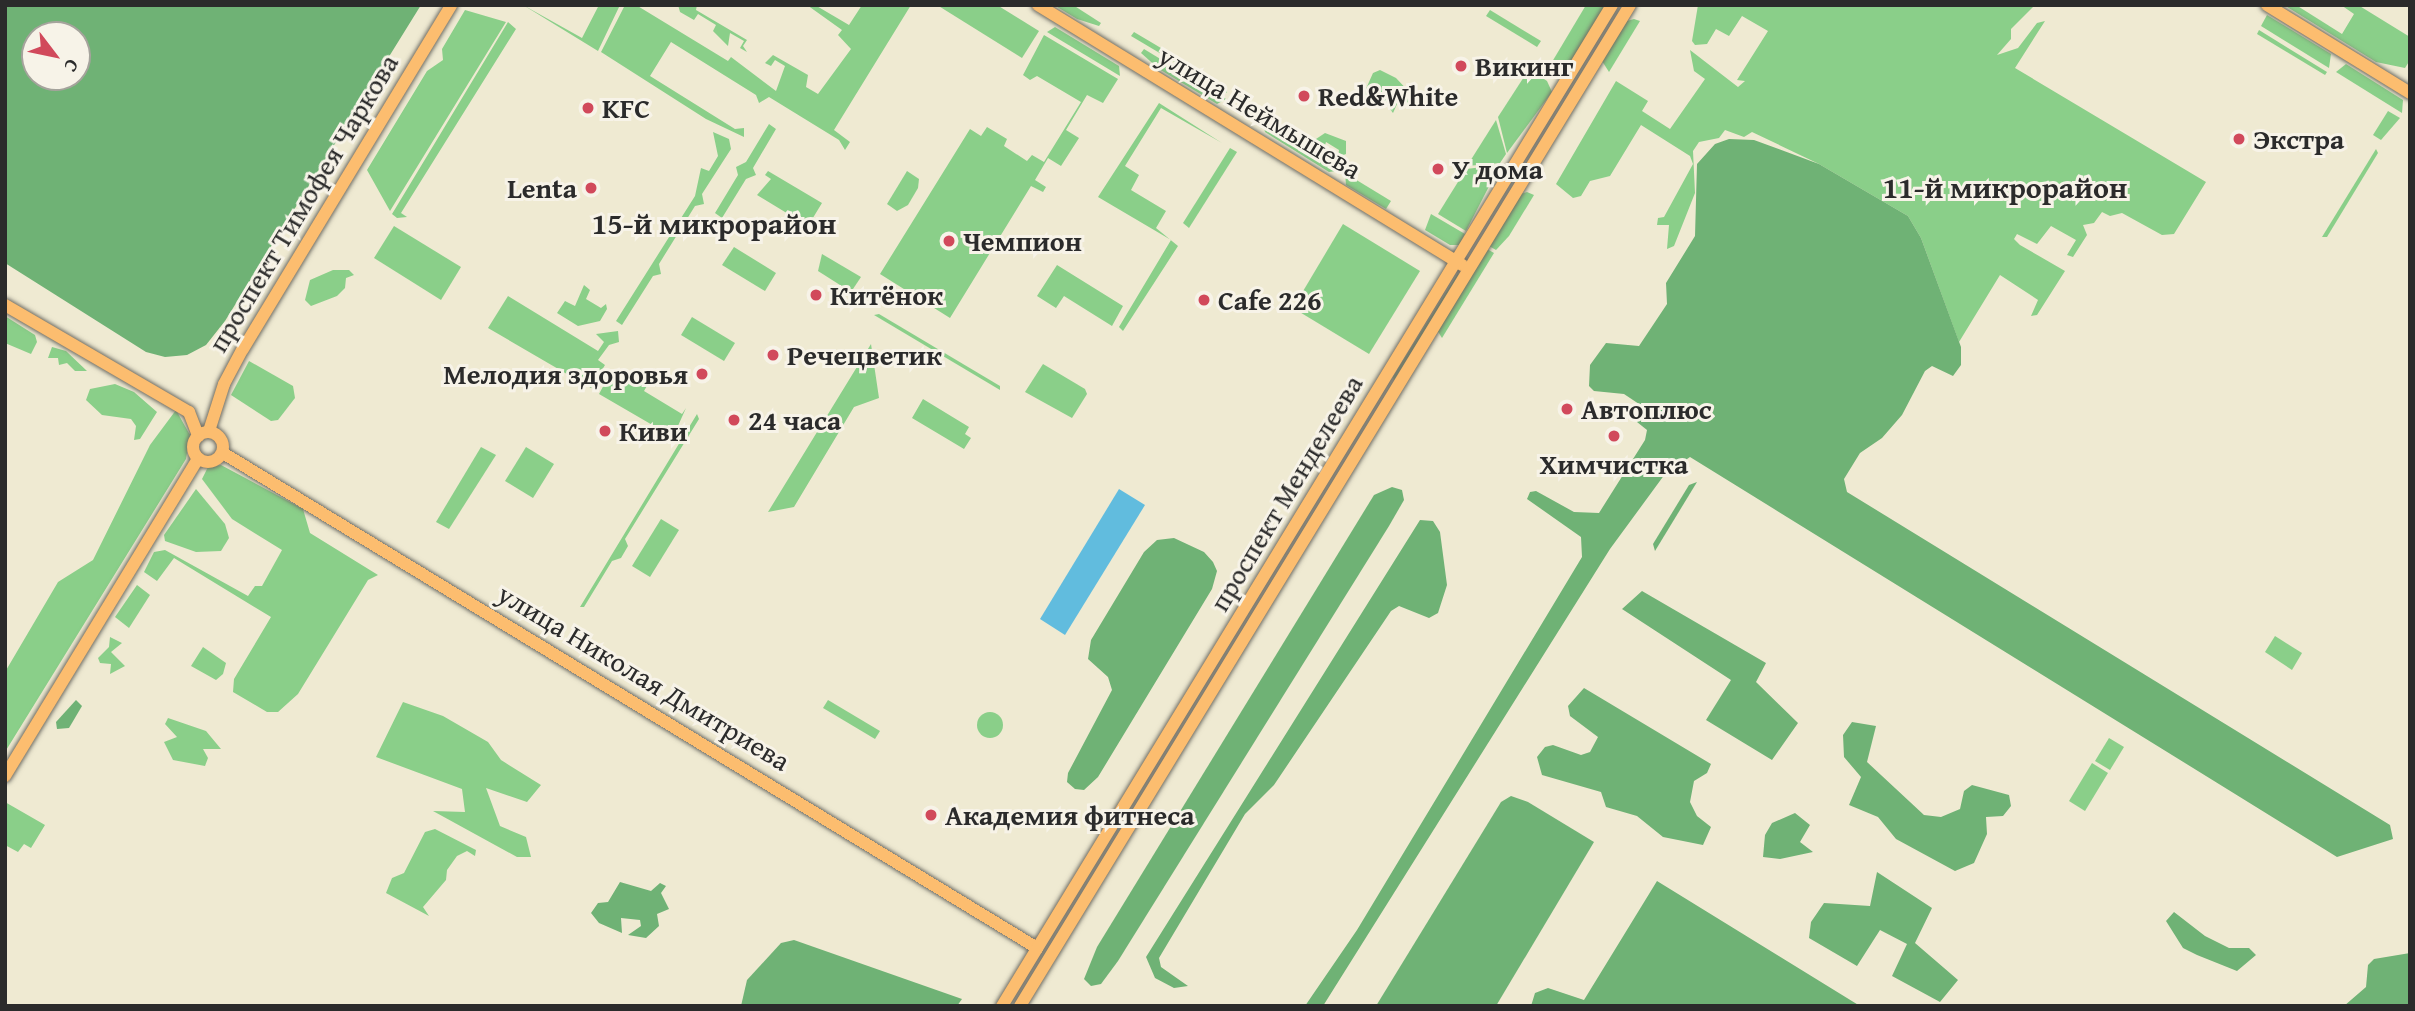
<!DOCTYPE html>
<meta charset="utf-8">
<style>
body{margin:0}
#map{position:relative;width:2415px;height:1011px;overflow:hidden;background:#efead2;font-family:"Gentium Book Plus",serif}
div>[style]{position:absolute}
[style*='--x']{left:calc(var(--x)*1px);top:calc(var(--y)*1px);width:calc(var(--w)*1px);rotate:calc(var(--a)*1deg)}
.green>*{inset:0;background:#8acf89}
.round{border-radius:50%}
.forest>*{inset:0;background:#6fb275}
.water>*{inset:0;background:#61bcde}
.roads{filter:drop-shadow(0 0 2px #706e65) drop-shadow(0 0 2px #706e65)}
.major>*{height:12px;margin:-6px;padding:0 6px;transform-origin:6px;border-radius:6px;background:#fcbd6f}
.major>.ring{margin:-6px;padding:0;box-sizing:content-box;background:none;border:12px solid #fcbd6f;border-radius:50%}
.dots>*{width:19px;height:19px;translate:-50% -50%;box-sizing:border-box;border:4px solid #f7f3e8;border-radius:50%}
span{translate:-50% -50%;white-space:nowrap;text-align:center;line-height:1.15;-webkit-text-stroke:6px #f7f3e8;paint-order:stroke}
.poi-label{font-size:28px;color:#2b2b2b;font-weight:700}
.left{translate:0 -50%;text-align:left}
.right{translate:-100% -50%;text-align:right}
.street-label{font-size:28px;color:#2b2b2b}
.neighbourhood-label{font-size:30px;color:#2b2b2b;font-weight:700}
.frame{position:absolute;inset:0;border:7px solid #2b2b2b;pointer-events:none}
.north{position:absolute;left:21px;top:21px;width:70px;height:70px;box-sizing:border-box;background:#f7f3e8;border:2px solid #a5a39c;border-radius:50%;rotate:122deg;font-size:19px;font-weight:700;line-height:28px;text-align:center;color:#2b2b2b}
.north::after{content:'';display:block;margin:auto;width:24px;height:32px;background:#d1495b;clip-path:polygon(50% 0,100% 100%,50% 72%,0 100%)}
</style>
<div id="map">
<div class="green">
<i style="clip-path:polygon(523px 5px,582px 38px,599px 5px,620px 5px,598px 51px)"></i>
<i style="clip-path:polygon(625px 5px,636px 5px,728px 61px,731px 57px,776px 91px,785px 66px,775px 60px,771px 66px,765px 63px,773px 55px,808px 75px,806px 87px,818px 94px,851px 49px,838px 35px,842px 30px,807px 5px,815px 5px,849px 25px,862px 5px,911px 5px,834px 130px,850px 142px,845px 150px,839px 140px,769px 97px,759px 103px,756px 95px,671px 42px,650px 76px,735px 129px,744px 128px,744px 137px,706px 119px,601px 52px)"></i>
<i style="clip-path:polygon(678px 5px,697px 5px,696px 10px,747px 40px,743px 46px,747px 52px,740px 48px,744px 41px,730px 33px,728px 46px,713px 31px,716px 25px,698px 14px,694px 20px,680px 12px)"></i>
<i style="clip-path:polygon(937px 5px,997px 5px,1039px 31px,1022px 58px)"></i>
<i style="clip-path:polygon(1054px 5px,1073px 5px,1101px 23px,1099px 26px,1077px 19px)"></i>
<i style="clip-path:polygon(1586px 5px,1606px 5px,1564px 73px,1555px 76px,1549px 67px)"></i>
<i style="clip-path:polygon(1698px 5px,2035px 5px,2011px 29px,2011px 39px,1997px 55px,2018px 48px,2037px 23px,2045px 21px,2015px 68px,2206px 182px,2174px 234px,2162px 235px,2122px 213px,2110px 216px,2102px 212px,2094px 223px,2083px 225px,2087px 235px,2073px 257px,2067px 255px,2076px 240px,2051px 226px,2037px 244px,2017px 234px,2014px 239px,2020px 245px,2065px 271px,2037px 315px,2031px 316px,2038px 300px,2000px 275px,1959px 342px,1921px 238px,1908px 216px,1819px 164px,1752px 132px,1744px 137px,1725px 130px,1719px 138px,1699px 142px,1693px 151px,1695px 193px,1674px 246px,1667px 249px,1669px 225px,1657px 225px,1658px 218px,1664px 217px,1693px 164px,1690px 156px,1641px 125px,1610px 176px,1590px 181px,1581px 196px,1573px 198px,1556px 184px,1616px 81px,1648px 101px,1642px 111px,1670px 129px,1705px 79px,1694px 71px,1690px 50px,1738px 87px,1745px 81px,1737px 80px,1768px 31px,1742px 16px,1729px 36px,1716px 29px,1707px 44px,1695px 45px,1692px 41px)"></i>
<i style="clip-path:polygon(2284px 5px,2296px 5px,2342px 34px,2354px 14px,2341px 5px,2358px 5px,2410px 37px,2410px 60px,2405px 68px,2376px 62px)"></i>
<i style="clip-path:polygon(465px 10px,506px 22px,390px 211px,367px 170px,427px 71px,443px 60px,442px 49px)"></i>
<i style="clip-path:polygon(1490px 10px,1541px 41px,1537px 47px,1486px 16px)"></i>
<i style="clip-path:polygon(2267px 15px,2331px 54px,2329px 68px,2261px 26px)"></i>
<i style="clip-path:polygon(1634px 19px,1640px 21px,1609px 72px,1602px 61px,1627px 21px)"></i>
<i style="clip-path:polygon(508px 22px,516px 29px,401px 213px,407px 217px,397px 218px,392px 214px)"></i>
<i style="clip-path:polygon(1055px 27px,1119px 66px,1120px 76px,1047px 32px)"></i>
<i style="clip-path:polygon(2259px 30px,2327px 72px,2325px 75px,2257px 34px)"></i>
<i style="clip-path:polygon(1134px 32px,1225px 86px,1227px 93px,1131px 36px)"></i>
<i style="clip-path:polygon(1044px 35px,1118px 79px,1103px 103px,1087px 95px,1066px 130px,1079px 138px,1061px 166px,1048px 158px,1035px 180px,1046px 187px,1043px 192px,1031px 186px,950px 318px,880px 274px,970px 129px,981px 136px,987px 127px,1007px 139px,1004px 146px,1027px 161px,1032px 155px,1044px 162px,1081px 102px,1037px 76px,1030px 80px,1023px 75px)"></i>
<i style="clip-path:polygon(1144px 49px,1226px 99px,1217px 104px,1159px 69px,1141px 53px)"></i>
<i style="clip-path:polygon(2346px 64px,2403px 100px,2402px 113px,2336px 72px)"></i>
<i style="clip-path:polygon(1529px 69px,1547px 81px,1552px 92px,1507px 153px,1498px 117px)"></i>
<i style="clip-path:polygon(1380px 70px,1396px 78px,1414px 97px,1412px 101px,1407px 105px,1398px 102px,1393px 113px,1386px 104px,1361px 100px,1373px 73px)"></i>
<i style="clip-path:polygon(1159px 103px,1222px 143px,1161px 108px,1125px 166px,1139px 175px,1131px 190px,1166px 211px,1156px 228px,1178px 246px,1123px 331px,1119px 327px,1171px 240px,1098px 197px)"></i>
<i style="clip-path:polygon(2388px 111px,2400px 118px,2381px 140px,2373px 135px)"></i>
<i style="clip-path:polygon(1496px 120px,1506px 154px,1500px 163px,1467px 166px)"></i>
<i style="clip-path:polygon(1263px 121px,1338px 168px,1336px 171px,1329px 172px,1265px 132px)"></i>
<i style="clip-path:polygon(769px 124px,776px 129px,753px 168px,756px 175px,746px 179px,722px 218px,715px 213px,738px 175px,736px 167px,746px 162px)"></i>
<i style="clip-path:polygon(713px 132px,729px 139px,731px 149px,702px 194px,704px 204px,695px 206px,659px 264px,661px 274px,653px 276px,622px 325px,616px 321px,695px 196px,701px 168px,709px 171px,718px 156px)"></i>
<i style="clip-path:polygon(1325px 133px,1346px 141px,1346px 154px,1338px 157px,1339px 150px,1326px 142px,1323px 152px,1317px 150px,1313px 141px)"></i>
<i style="clip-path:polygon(1230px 148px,1237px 152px,1189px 228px,1183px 223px)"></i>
<i style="clip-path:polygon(2376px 149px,2378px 153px,2327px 237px,2322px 237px)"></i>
<i style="clip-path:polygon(1500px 165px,1466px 231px,1438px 214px,1466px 169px)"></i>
<i style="clip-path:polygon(768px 171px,822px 203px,808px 226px,757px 195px,771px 179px,765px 175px)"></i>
<i style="clip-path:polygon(907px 171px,919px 179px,918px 188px,908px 205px,897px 211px,887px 204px)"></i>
<i style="clip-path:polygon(1345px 173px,1391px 201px,1386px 209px,1346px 185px)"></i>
<i style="clip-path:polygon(1527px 192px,1534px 195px,1509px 236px,1496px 250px,1489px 246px,1521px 194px)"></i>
<i style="clip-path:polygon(1431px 214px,1465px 234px,1459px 245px,1450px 245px,1425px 230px)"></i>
<i style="clip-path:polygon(1343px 224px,1420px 271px,1369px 354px,1293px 308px)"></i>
<i style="clip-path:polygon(394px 226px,461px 267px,441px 300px,374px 258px)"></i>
<i style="clip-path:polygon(734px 247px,776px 273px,765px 291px,722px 265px)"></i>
<i style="clip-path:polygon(1487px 249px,1494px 253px,1442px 338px,1437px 330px)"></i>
<i style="clip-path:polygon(822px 254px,861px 277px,851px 292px,818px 271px)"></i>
<i style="clip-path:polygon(1057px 265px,1123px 306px,1112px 326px,1064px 296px,1056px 308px,1037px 296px)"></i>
<i style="clip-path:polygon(333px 270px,349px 270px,354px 275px,346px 278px,345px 288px,337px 296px,311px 306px,305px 300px,310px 280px)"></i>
<i style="clip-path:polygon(1458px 273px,1459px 276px,1394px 380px,1393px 377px)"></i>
<i style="clip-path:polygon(584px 285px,590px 290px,586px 299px,601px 308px,606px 304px,607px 309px,600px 321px,578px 326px,557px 313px,565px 301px,575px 306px)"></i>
<i style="clip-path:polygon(508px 296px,598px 351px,604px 342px,596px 334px,618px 331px,619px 342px,609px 345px,598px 360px,605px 365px,591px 388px,488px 328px)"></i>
<i style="clip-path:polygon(879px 314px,1000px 386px,1000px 390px,874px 315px)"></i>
<i style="clip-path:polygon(5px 316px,35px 335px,37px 342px,31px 354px,5px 343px)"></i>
<i style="clip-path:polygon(692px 317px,735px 343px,724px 361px,681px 335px)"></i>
<i style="clip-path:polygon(871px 344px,879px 398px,854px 407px,794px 507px,768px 512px)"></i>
<i style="clip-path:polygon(52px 347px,66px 351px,87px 371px,75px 371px,67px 363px,59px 365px,58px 358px,48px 358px)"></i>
<i style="clip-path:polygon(249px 361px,293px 386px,295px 398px,278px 420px,271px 421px,231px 395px)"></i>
<i style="clip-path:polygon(1043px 364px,1085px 389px,1087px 394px,1072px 418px,1025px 392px)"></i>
<i style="clip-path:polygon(612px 370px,636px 384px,648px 384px,644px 391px,682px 414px,686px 408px,673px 437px,599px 394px)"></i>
<i style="clip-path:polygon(115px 384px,134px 392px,157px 412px,140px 439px,134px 440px,136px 426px,131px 419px,102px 415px,86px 400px,90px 389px)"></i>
<i style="clip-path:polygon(923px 399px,969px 427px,965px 434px,971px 438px,964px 449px,912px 418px)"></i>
<i style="clip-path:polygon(176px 410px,190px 435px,186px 459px,5px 752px,5px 672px,58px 582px,93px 560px,150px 445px)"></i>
<i style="clip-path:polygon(697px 414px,699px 419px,625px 539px,628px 546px,621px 558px,612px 561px,584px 607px,580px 607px)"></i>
<i style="clip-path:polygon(481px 447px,496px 455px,449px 529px,436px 522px)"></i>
<i style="clip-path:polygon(526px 447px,554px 464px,533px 498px,505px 481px)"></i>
<i style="clip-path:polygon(221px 465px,303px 509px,310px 533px,378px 575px,368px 580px,298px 694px,278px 712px,267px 712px,233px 692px,234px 679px,271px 617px,174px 558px,157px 581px,144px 572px,154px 552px,165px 550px,248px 596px,255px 586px,262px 586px,282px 550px,232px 519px,202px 479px,208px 467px)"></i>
<i style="clip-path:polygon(196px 489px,225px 524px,229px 538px,221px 551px,196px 552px,165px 541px,164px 535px)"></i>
<i style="clip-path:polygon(661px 519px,679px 530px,650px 577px,632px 566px)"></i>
<i style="clip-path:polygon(137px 585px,150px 595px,129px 628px,115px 617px)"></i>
<i style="clip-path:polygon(2275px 636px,2302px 653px,2292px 670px,2265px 652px)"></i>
<i style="clip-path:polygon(110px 637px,122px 643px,111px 652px,125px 666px,110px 674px,111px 664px,100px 663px,98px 658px,109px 647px)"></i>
<i style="clip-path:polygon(203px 647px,226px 663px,223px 674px,216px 680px,191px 666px)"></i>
<i style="clip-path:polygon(828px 700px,880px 731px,875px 739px,823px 708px)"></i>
<i style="clip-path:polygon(403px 702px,443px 716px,488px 742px,501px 760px,541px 785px,527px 802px,486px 788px,500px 826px,526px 837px,531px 857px,517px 857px,433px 811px,465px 812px,462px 789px,376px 757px)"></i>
<i class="round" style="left:977px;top:712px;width:26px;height:26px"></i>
<i style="clip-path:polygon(168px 718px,206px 731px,221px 749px,203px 749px,208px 758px,205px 766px,173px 760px,164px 742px,177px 737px,165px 724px)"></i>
<i style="clip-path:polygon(2109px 738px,2124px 747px,2110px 770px,2095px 761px)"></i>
<i style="clip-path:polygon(2092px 763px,2108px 773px,2085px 811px,2069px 801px)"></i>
<i style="clip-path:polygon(5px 802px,45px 825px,31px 848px,24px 844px,18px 852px,5px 845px)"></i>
<i style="clip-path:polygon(435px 829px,476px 850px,475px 856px,467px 851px,457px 856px,447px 870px,446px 880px,423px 907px,429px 916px,386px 893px,392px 878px,404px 873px,425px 832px)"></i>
</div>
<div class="forest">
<i style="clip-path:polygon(evenodd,5px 5px,421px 5px,225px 321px,206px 345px,187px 355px,165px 357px,146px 352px,5px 263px,5px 5px,35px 35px,77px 35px,77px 77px,35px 77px,35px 35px)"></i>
<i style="clip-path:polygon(1729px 139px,1754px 140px,1819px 164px,1908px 216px,1921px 238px,1961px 347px,1961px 365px,1953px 376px,1932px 366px,1925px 371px,1902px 415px,1882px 438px,1860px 453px,1844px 479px,1847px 492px,2390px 825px,2393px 839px,2337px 857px,1690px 457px,1665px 474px,1610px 549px,1323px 1006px,1305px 1006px,1357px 930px,1582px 557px,1581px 537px,1527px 499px,1530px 492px,1536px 491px,1574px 512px,1599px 513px,1645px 440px,1647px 430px,1637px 422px,1642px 406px,1624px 394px,1594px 391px,1589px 386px,1590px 365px,1606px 343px,1639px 346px,1667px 304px,1666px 283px,1695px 236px,1697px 164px,1715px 144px)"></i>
<i style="clip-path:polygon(1697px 482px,1655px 551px,1653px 544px,1689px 485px)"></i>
<i style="clip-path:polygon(1392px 487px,1402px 490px,1404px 500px,1389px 526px,1118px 961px,1101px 984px,1091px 986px,1084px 979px,1097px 947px,1374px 495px)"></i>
<i style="clip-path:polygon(1420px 520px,1433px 521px,1440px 532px,1447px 585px,1438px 613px,1429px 618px,1399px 606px,1391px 611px,1274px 785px,1245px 814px,1159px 958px,1161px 967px,1188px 986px,1174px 988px,1155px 978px,1146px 957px)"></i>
<i style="clip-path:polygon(1174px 538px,1204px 552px,1213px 562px,1217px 571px,1212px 589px,1098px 777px,1084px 790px,1075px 789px,1067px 782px,1068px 773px,1112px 690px,1108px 677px,1088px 659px,1091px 640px,1144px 552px,1157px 540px)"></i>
<i style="clip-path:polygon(1642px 591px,1766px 663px,1756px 682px,1798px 723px,1772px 760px,1706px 720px,1731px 680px,1622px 609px)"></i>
<i style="clip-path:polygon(1584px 688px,1711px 764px,1707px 773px,1694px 781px,1690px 802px,1697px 816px,1711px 827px,1703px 845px,1663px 837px,1637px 816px,1606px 807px,1601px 792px,1542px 775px,1537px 757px,1545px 747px,1553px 745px,1581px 755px,1590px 752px,1598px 737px,1570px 716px,1568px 706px)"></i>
<i style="clip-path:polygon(76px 700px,82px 706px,69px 728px,57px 729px,56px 722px)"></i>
<i style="clip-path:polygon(1852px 722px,1876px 726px,1867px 762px,1924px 815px,1941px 817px,1960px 809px,1964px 791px,1972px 785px,2009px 795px,2011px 806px,2003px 816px,1986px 817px,1987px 834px,1974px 863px,1955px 871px,1896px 839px,1878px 817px,1849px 805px,1861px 777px,1844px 757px,1843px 735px)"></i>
<i style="clip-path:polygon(1511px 796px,1528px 802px,1594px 842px,1496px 1006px,1376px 1006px,1501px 802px)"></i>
<i style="clip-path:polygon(1795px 813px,1810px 825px,1800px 842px,1813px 852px,1780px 859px,1763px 857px,1765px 835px,1772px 823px)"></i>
<i style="clip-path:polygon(1877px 872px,1932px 908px,1915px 943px,1958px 980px,1940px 1002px,1892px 976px,1907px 944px,1880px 930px,1857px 966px,1809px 938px,1811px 922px,1824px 903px,1870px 906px)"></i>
<i style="clip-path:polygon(1657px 881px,1860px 1006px,1531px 1006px,1535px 993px,1548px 988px,1584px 1000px)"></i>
<i style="clip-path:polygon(620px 882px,651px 891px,660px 883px,666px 886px,661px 893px,669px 909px,657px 914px,659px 926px,646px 938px,628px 935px,641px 926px,640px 920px,621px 918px,622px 933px,599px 923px,591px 913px,598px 903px,608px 902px)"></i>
<i style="clip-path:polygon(2174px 912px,2205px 936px,2229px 948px,2249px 948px,2256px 955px,2237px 971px,2197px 955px,2183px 948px,2166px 921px)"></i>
<i style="clip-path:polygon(794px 940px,962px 999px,957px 1006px,741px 1006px,747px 980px,781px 943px)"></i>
<i style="clip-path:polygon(2410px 953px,2410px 1006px,2344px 1006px,2366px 987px,2368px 965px,2374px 959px)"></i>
</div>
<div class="water">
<i style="clip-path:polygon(1119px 489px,1145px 505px,1065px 635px,1040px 619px)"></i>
</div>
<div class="roads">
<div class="major">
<i style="--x:1038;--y:5;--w:498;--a:31.5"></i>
<i style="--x:2267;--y:5;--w:168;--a:31.6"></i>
<i style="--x:5;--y:305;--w:213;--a:30.2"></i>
<i style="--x:189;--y:412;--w:26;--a:69"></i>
<i style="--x:209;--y:431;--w:49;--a:-72.3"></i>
<i style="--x:224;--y:384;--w:40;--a:-62"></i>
<i style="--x:243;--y:349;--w:402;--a:-58.8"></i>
<i class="ring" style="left:193px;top:432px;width:18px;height:18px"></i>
<i style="--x:223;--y:453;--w:953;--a:31.3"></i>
<i style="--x:5;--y:776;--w:372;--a:-58.7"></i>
<i style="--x:1002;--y:1006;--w:1172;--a:-58.64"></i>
<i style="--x:1020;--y:1006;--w:1172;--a:-58.64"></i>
</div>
</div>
<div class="dots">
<i style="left:1461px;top:66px;background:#d1495b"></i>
<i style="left:1304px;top:96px;background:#d1495b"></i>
<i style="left:588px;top:108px;background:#d1495b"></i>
<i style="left:2239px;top:139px;background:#d1495b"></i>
<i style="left:1438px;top:169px;background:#d1495b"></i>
<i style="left:591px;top:188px;background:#d1495b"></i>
<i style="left:949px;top:241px;background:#d1495b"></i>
<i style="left:816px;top:295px;background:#d1495b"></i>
<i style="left:1204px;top:300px;background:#d1495b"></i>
<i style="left:773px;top:355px;background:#d1495b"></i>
<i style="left:702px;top:374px;background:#d1495b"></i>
<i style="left:1567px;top:409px;background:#d1495b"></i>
<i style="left:734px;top:420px;background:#d1495b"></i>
<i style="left:605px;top:431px;background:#d1495b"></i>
<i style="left:1614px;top:436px;background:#d1495b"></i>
<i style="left:931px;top:815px;background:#d1495b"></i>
</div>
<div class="poi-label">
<span class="left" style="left:1475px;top:66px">Викинг</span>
<span class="left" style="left:1318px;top:96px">Red&amp;White</span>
<span class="left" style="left:602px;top:108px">KFC</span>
<span class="left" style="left:2253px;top:139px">Экстра</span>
<span class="left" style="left:1452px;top:169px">У дома</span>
<span class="right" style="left:577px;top:188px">Lenta</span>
<span class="left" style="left:963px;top:241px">Чемпион</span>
<span class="left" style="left:830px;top:295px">Китёнок</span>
<span class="left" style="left:1218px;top:300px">Cafe 226</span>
<span class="left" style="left:787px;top:355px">Речецветик</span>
<span class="right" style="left:688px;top:374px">Мелодия здоровья</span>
<span class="left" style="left:1581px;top:409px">Автоплюс</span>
<span class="left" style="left:748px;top:420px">24 часа</span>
<span class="left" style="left:619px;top:431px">Киви</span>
<span style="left:1614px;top:464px">Химчистка</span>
<span class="left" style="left:945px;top:815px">Академия фитнеса</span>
</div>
<div class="street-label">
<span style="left:1260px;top:112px;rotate:31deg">улица Неймышева</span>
<span style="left:303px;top:203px;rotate:-59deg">проспект Тимофея Чаркова</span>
<span style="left:1286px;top:493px;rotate:-59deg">проспект Менделеева</span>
<span style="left:644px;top:677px;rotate:31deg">улица Николая Дмитриева</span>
</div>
<div class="neighbourhood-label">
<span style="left:2005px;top:187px">11-й микрорайон</span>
<span style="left:714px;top:223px">15-й микрорайон</span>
</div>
<div class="frame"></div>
<div class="north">С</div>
</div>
